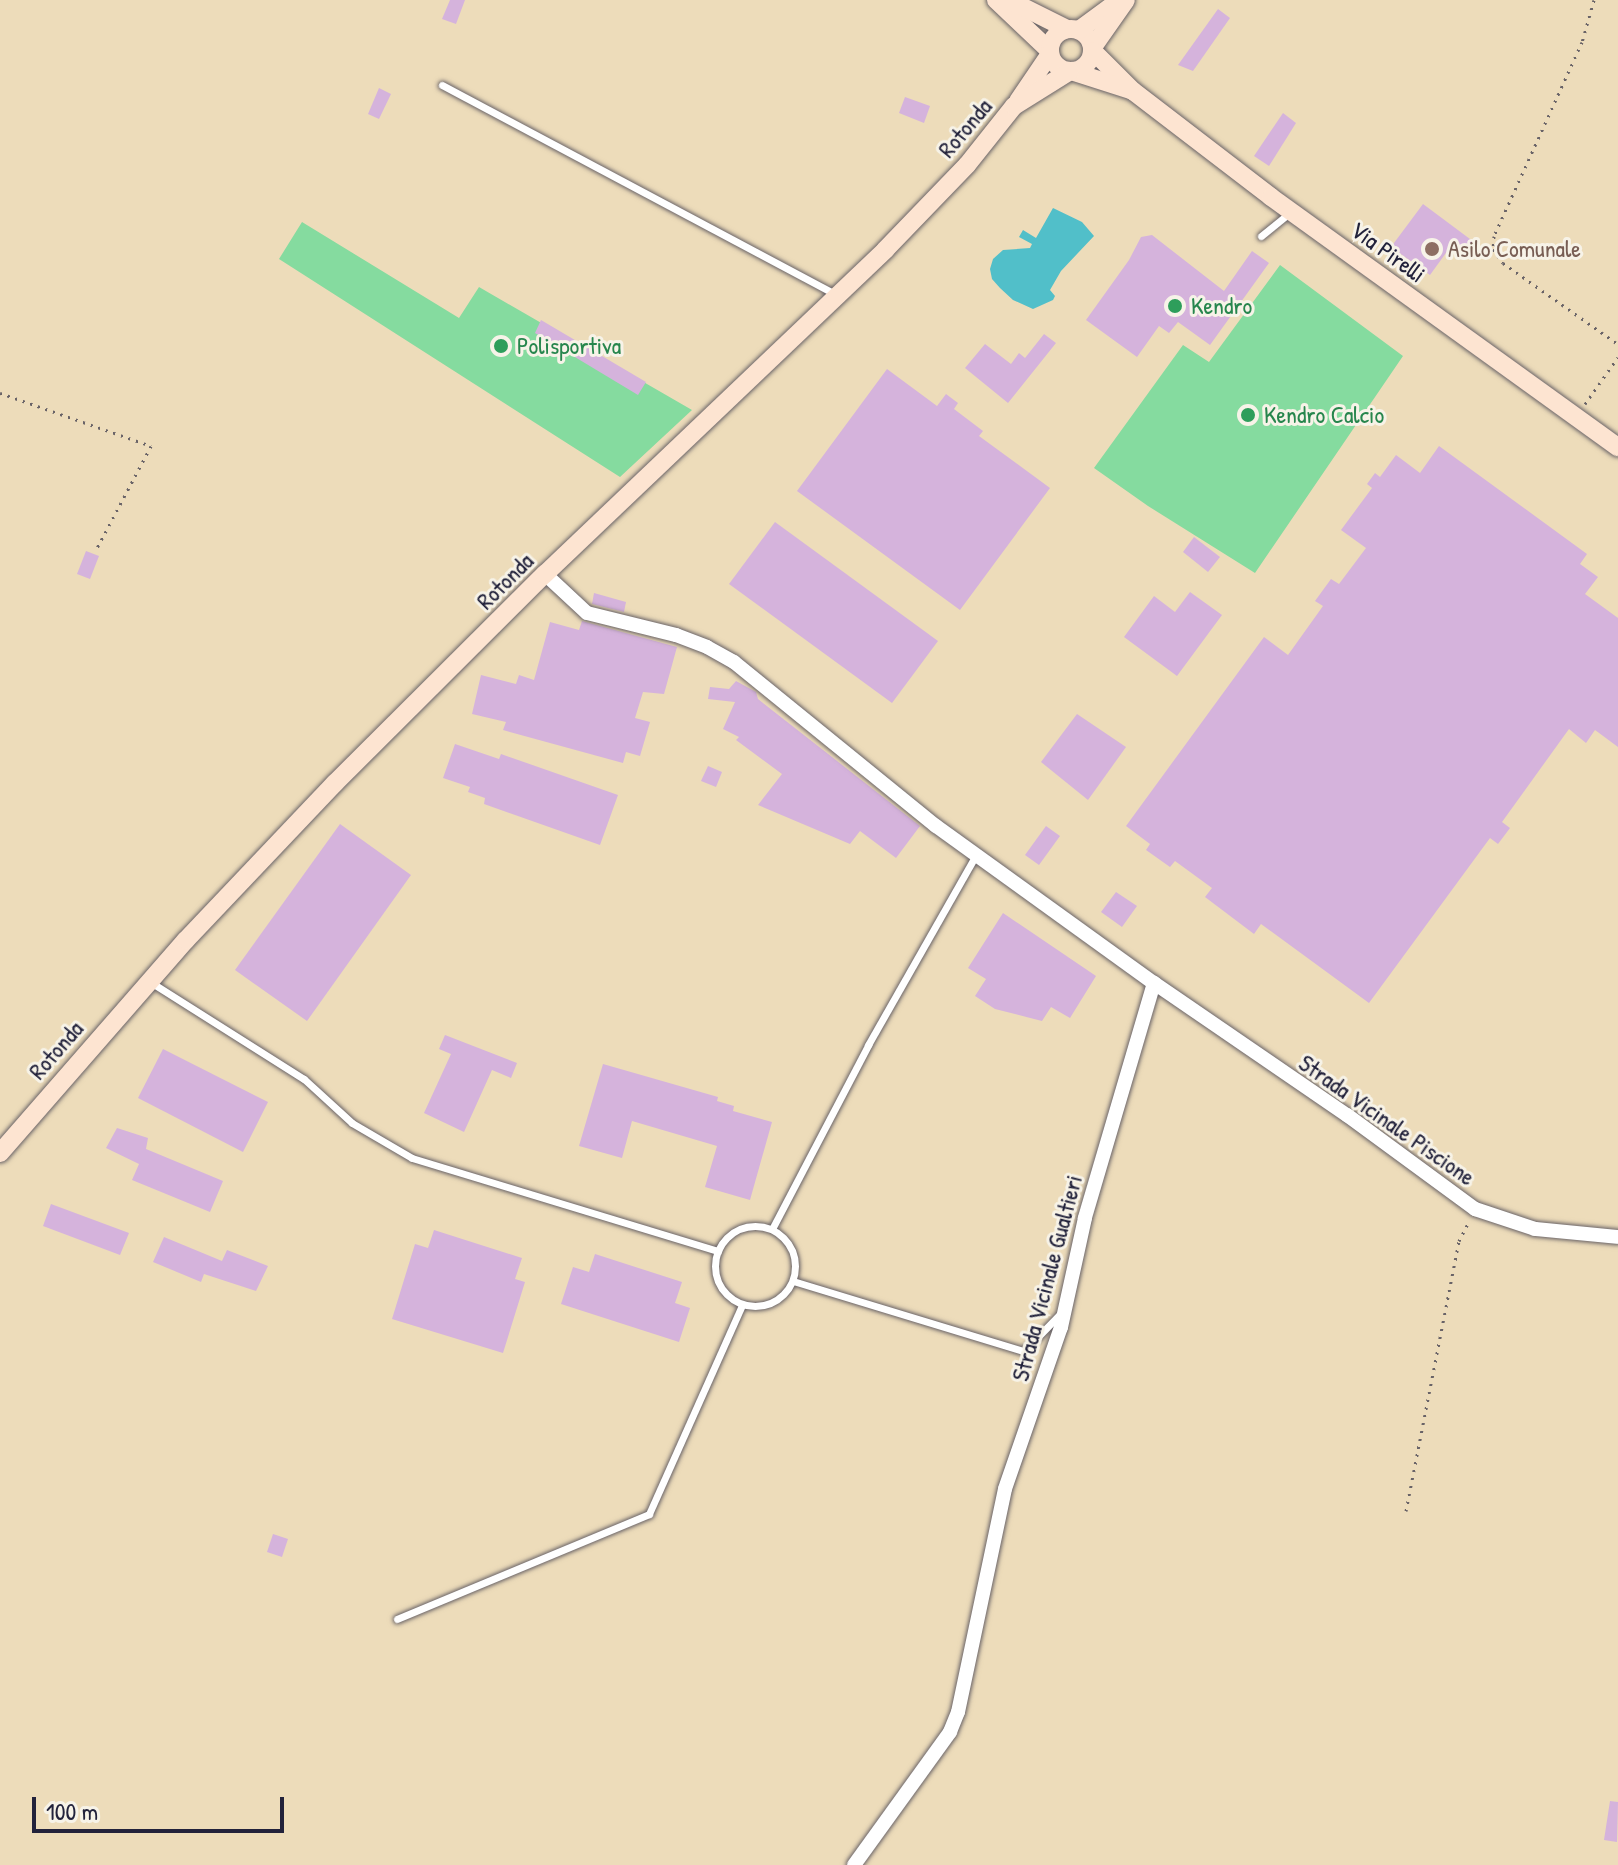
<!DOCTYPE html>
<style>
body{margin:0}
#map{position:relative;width:1618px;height:1865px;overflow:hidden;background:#eddcba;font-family:"Patrick Hand",sans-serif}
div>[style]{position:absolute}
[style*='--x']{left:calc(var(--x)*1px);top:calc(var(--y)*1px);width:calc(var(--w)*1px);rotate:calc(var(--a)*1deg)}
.green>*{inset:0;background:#85db9f}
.water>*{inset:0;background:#51bfc9}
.building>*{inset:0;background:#d5b3dc}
.path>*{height:3px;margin-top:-1.5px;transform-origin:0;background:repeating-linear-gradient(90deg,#696367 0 2px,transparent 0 8px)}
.roads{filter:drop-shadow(0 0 2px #696367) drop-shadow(0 0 2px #696367)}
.lane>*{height:7px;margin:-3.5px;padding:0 3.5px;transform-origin:3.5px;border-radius:3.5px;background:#fff}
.lane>.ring{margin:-3.5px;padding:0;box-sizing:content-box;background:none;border:7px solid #fff;border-radius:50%}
.street>*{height:14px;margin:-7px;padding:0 7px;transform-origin:7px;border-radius:7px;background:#fff}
.secondary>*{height:18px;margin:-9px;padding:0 9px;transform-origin:9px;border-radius:9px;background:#fde4d1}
.secondary>.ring{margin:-9px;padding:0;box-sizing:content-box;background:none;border:18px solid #fde4d1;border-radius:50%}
.dots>*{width:22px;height:22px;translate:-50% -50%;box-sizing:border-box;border:4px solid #f7f3e8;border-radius:50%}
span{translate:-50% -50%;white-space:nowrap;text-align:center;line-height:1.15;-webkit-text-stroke:6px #f7f3e8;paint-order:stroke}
.street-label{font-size:24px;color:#22223b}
.education-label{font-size:24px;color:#785e54}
.left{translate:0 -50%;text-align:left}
.leisure-label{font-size:24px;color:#27864d}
.scale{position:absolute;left:32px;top:1797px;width:252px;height:36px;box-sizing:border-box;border:4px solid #22223b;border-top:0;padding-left:10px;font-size:24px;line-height:28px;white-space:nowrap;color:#22223b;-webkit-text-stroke:6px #f7f3e8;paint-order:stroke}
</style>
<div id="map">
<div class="green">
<i style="clip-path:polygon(302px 222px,459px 318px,479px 287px,692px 410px,620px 477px,279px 259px)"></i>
<i style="clip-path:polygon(1280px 265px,1403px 356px,1255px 573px,1148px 506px,1094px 468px,1183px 345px,1209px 362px)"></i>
</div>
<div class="water">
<i style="clip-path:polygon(1053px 208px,1082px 222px,1094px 236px,1061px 271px,1050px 290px,1055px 296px,1053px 300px,1033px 309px,1013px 300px,1000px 288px,992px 279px,990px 269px,993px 259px,1003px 250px,1030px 248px,1032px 244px,1019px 237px,1023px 230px,1036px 238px)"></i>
</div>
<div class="building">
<i style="clip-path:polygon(450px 0,465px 0,456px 24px,442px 19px)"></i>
<i style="clip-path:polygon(1218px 9px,1230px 18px,1193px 71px,1178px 65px)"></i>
<i style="clip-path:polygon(379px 88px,391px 94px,379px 119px,368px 114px)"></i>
<i style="clip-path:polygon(905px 97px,930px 106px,924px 123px,899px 113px)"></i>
<i style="clip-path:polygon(1283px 113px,1296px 123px,1269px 166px,1254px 156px)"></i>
<i style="clip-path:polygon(1423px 204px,1474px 242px,1464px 256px,1451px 246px,1430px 275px,1391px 247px)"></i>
<i style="clip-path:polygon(1152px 235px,1224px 291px,1252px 251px,1269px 263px,1210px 345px,1178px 322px,1169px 333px,1159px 326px,1137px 357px,1086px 320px,1129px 260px,1141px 237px)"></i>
<i style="clip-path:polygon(541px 320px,646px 382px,638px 395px,535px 333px)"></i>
<i style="clip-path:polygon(1044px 334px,1056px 343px,1008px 403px,965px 368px,985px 344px,1011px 364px,1019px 353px,1025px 358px)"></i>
<i style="clip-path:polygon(887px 369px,937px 406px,946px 394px,958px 403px,954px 409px,983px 431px,979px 436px,1050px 488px,960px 610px,797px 491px)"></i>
<i style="clip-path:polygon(1439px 446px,1587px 554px,1580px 564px,1598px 577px,1585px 594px,1618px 618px,1618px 747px,1595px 730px,1586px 743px,1569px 729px,1502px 822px,1510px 828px,1498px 844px,1490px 838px,1369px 1003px,1261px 924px,1254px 934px,1205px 897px,1212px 888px,1175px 861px,1170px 867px,1146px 850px,1150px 844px,1126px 826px,1264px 637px,1288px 655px,1323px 606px,1315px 601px,1331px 579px,1339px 584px,1366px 548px,1341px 530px,1372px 488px,1367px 484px,1375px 473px,1380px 477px,1396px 455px,1420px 473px)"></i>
<i style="clip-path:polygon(775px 522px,938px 641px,892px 703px,729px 584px)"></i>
<i style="clip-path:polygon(1194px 537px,1220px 557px,1208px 572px,1183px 552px)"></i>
<i style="clip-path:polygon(86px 551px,99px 556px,90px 579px,77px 574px)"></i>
<i style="clip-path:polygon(1190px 592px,1222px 615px,1177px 676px,1124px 637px,1154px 596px,1175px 612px)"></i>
<i style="clip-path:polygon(594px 593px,626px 602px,624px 612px,592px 604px)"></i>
<i style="clip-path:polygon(582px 621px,677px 647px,664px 694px,643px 692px,635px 718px,650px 722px,640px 756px,626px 752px,623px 763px,503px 730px,506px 722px,472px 714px,481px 675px,516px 684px,519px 675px,534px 680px,550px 622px,579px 630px)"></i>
<i style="clip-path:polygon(736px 681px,756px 692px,758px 699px,920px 826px,896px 858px,860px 831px,850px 844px,758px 805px,782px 774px,736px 740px,739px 737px,723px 729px,735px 702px,708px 699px,710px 687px,729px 689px)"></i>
<i style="clip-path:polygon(1077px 714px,1126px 747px,1088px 800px,1041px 762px)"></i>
<i style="clip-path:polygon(455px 744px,499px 759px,501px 754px,618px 795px,600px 845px,484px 804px,485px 798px,468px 792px,470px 787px,443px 778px)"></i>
<i style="clip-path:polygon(708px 766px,722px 772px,716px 787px,701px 781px)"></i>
<i style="clip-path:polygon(340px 824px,411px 875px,307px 1021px,235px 970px)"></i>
<i style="clip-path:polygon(1046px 826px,1060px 836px,1039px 865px,1025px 855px)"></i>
<i style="clip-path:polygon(1116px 892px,1137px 906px,1122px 927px,1101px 912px)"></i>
<i style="clip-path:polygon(1003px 913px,1096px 976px,1070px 1018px,1051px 1007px,1042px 1021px,995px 1009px,975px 996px,986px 979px,968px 968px)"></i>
<i style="clip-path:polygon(445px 1035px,517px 1063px,511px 1078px,492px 1070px,464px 1132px,424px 1113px,451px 1054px,439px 1049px)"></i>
<i style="clip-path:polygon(163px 1049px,268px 1102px,243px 1152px,138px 1098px)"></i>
<i style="clip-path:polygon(603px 1064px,718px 1097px,717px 1101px,734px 1106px,733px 1111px,772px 1122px,750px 1200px,705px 1187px,717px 1146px,632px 1121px,622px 1158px,579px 1146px)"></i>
<i style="clip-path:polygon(117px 1128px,148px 1138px,146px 1149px,223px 1181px,210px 1212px,132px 1180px,139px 1164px,106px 1148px)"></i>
<i style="clip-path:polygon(51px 1204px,129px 1233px,120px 1255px,43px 1226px)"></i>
<i style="clip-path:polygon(434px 1230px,522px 1258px,515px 1279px,525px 1282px,503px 1353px,392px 1319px,415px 1244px,428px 1248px)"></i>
<i style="clip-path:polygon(164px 1237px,222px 1261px,227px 1250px,268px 1266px,256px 1291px,204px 1274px,201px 1282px,153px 1262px)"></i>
<i style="clip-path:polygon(595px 1254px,682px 1282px,675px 1303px,690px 1308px,679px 1342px,561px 1304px,573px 1267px,589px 1272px)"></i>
<i style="clip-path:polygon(273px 1534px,288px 1539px,282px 1557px,267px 1552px)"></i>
<i style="clip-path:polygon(1610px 1801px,1618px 1802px,1617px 1842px,1604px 1840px)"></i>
</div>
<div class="path">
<i style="--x:1594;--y:0;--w:44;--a:105.9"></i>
<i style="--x:1582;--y:42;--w:213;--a:114.4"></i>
<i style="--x:1494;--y:236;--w:13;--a:94"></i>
<i style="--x:1493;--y:249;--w:17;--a:54"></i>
<i style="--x:1503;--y:263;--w:141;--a:35.2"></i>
<i style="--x:0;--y:393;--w:160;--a:19.3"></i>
<i style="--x:151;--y:446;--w:115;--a:117.9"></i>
<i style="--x:1585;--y:404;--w:57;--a:-54.9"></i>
<i style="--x:1406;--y:1511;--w:275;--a:-78.9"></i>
<i style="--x:1459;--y:1241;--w:20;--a:-63"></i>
</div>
<div class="roads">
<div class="lane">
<i style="--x:442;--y:85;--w:445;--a:28"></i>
<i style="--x:1261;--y:236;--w:36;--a:-39"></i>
<i style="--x:152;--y:983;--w:180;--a:32.3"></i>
<i style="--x:304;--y:1079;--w:65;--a:42.5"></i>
<i style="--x:352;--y:1123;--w:69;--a:30.3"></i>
<i style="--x:412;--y:1158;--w:320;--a:16.9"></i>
<i class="ring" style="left:715px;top:1226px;width:73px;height:73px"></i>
<i style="--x:772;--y:1229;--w:208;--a:-62.4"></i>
<i style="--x:868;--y:1045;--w:219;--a:-60.4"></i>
<i style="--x:793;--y:1281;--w:241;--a:16.9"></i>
<i style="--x:1024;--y:1351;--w:52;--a:-45.8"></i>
<i style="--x:397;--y:1619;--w:273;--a:-22.6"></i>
<i style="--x:649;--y:1514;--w:229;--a:-66"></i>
</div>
<div class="street">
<i style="--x:545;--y:574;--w:57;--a:42.9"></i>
<i style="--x:587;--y:613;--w:92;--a:13.9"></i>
<i style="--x:676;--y:635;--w:33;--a:21"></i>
<i style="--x:707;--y:647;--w:31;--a:29"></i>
<i style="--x:734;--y:662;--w:260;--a:39.1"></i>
<i style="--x:936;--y:826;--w:269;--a:35.8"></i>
<i style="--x:1154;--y:983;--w:245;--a:106.4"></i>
<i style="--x:1085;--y:1218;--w:112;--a:102.4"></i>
<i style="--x:1061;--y:1327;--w:171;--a:109.1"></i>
<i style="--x:1005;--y:1489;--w:228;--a:101.9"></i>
<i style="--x:958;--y:1712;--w:22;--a:112"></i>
<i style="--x:950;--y:1732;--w:164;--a:125.8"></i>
<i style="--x:1154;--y:983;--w:234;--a:34.4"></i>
<i style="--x:1347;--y:1115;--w:159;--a:36.3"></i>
<i style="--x:1475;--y:1209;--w:63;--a:18.4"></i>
<i style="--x:1535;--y:1229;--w:83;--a:5.5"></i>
</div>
<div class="secondary">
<i style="--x:996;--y:0;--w:74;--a:43.4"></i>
<i style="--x:1009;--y:0;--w:65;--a:26.6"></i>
<i class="ring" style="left:1050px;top:29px;width:24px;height:24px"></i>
<i style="--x:1079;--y:30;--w:51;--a:-36.2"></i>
<i style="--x:1093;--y:47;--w:57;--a:-54.9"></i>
<i style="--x:1093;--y:51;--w:57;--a:45"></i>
<i style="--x:1133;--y:91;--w:174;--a:37.5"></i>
<i style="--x:1271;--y:197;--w:428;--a:35.8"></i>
<i style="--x:1074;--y:72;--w:59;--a:17.8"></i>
<i style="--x:1018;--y:101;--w:57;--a:-55.8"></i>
<i style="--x:0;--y:1153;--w:283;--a:-48.9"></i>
<i style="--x:186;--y:940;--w:216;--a:-46.5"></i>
<i style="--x:335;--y:783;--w:296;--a:-44.9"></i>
<i style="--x:545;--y:574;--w:470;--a:-43.6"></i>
<i style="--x:885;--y:250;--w:118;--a:-46"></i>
<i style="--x:967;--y:165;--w:75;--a:-51.5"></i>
<i style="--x:1014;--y:106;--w:66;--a:-32"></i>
</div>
</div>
<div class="dots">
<i style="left:1432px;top:249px;background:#8d6e63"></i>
<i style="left:1175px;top:306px;background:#2e9e5b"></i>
<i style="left:501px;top:346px;background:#2e9e5b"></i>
<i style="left:1248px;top:415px;background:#2e9e5b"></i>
</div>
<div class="street-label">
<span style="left:965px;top:128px;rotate:-50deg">Rotonda</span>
<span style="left:1388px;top:252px;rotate:36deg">Via Pirelli</span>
<span style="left:505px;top:581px;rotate:-45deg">Rotonda</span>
<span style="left:56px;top:1050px;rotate:-49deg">Rotonda</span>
<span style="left:1387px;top:1120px;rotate:35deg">Strada Vicinale Piscione</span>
<span style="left:1047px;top:1278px;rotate:-75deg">Strada Vicinale Gualtieri</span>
</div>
<div class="education-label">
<span class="left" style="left:1448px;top:249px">Asilo Comunale</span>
</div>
<div class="leisure-label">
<span class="left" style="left:1191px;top:306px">Kendro</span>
<span class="left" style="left:517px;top:346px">Polisportiva</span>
<span class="left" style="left:1264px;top:415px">Kendro Calcio</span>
</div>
<div class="scale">100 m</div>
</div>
